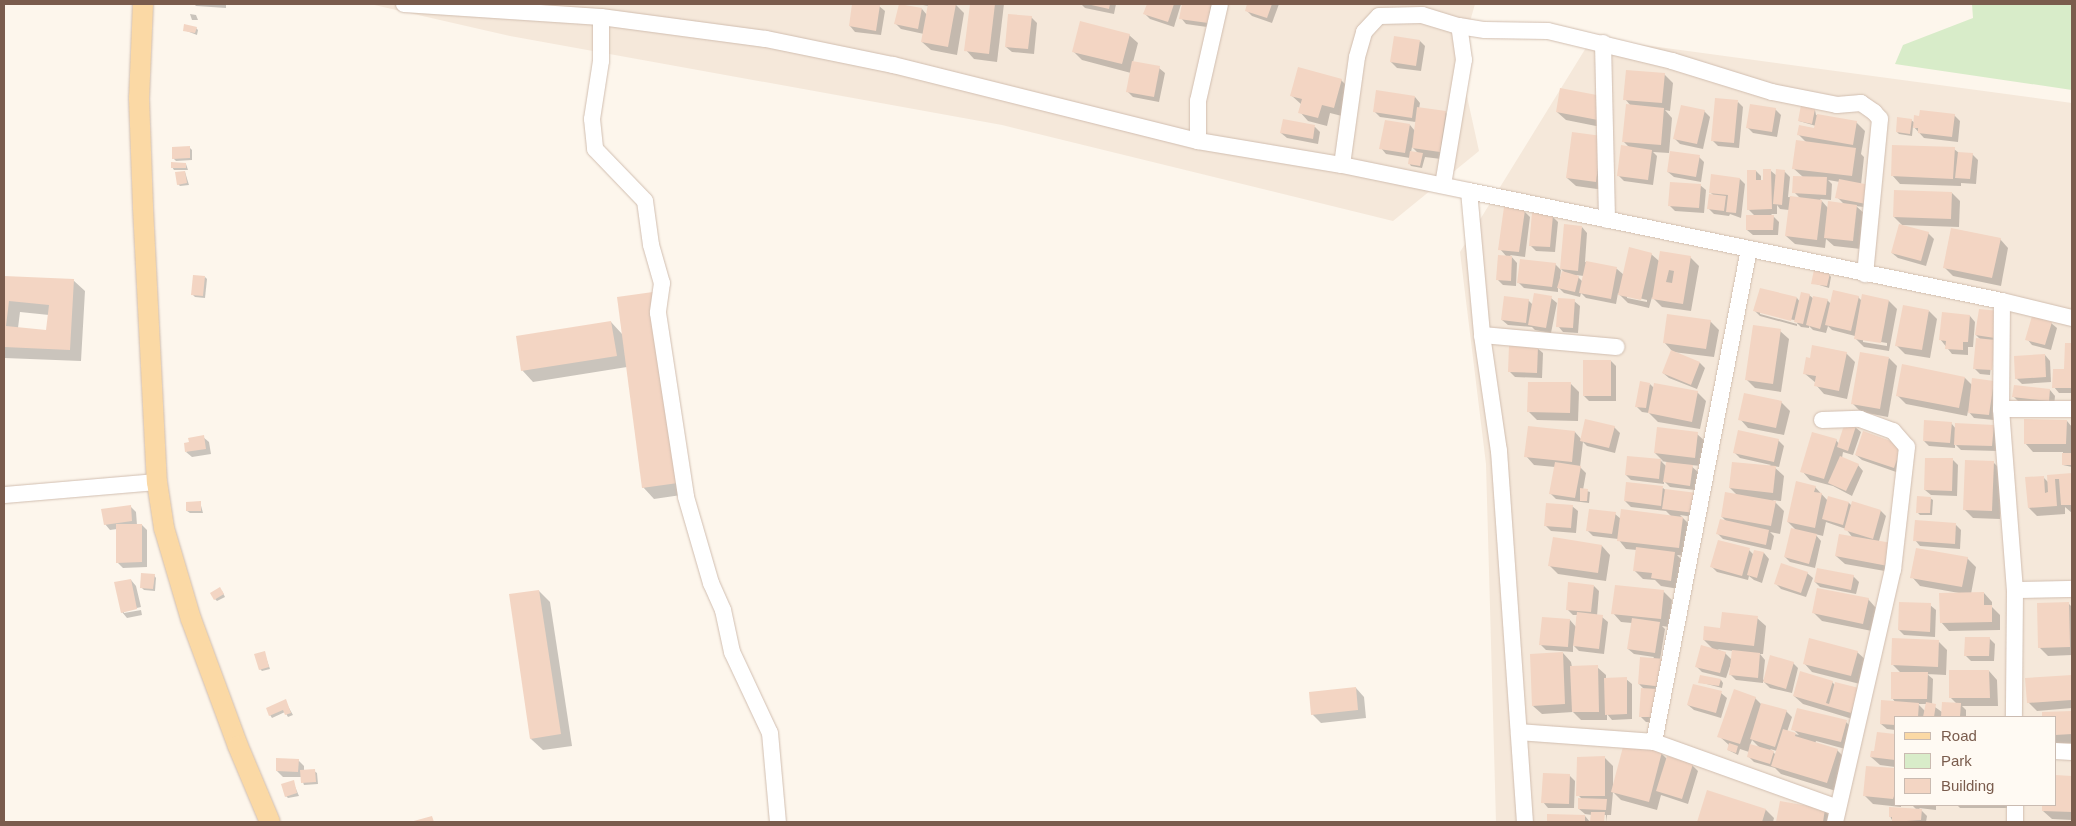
<!DOCTYPE html>
<style>
body{margin:0}
#map{position:relative;width:2076px;height:826px;overflow:hidden;background:#fdf6ec;font-family:Helvetica,sans-serif}
div>[style]{position:absolute}
[style*='--x']{left:calc(var(--x)*1px);top:calc(var(--y)*1px);width:calc(var(--w)*1px);rotate:calc(var(--a)*1deg)}
.residential>*{inset:0;background:#f5e8da}
.green>*{inset:0;background:#d8ecc9}
.shadow>*{inset:0;background:#0003}
.building>*{inset:0;background:#f3d5c3}
.roads{filter:drop-shadow(0 0 1px #d1beb0) drop-shadow(0 0 1px #d1beb0)}
.minor>*{height:16px;margin:-8px;padding:0 8px;transform-origin:8px;border-radius:8px;background:#fff}
.major>*{height:20px;margin:-10px;padding:0 10px;transform-origin:10px;border-radius:10px;background:#fbd9a5}
span{translate:-50% -50%;white-space:nowrap;text-align:center;line-height:1.15;-webkit-text-stroke:4px #fffaf3;paint-order:stroke}
.frame{position:absolute;inset:0;border:5px solid #7a5c4d;pointer-events:none}
.legend{position:absolute;left:1894px;top:716px;width:162px;height:90px;box-sizing:border-box;background:#fffaf3;border:1px solid #cabbb1;margin:0;padding:6px 9px;list-style:none;font-size:15px;color:#7a5c4d}
.legend li{display:flex;align-items:center;gap:10px;height:25px}
.legend b{width:25px;border:1px solid #cabbb1}
</style>
<div id="map">
<div class="residential">
<i style="clip-path:polygon(370px 4px,1475px 4px,1459px 60px,1479px 151px,1393px 221px,1002px 125px,510px 36px)"></i>
<i style="clip-path:polygon(evenodd,1592px 38px,2072px 103px,2072px 822px,1496px 822px,1486px 464px,1460px 252px,1592px 38px,1895px 717px,2055px 717px,2055px 805px,1895px 805px,1895px 717px)"></i>
</div>
<div class="green">
<i style="clip-path:polygon(1972px 4px,2072px 4px,2072px 90px,1895px 64px,1903px 45px,1973px 18px)"></i>
</div>
<div class="shadow">
<i style="clip-path:polygon(194px 4px,226px 4px,226px 8px,196px 6px)"></i>
<i style="clip-path:polygon(853px 4px,879px 6px,885px 11px,881px 35px,855px 32px,850px 26px)"></i>
<i style="clip-path:polygon(917px 4px,956px 5px,964px 13px,957px 55px,931px 50px,922px 42px,924px 34px,901px 29px,896px 24px,922px 9px,927px 15px,929px 6px)"></i>
<i style="clip-path:polygon(972px 4px,1004px 4px,997px 62px,974px 59px,966px 50px)"></i>
<i style="clip-path:polygon(1081px 4px,1116px 4px,1114px 14px,1085px 8px)"></i>
<i style="clip-path:polygon(1148px 4px,1181px 4px,1174px 27px,1150px 19px,1145px 14px)"></i>
<i style="clip-path:polygon(1183px 4px,1217px 4px,1214px 28px,1186px 24px,1181px 18px)"></i>
<i style="clip-path:polygon(1249px 4px,1279px 4px,1272px 23px,1252px 16px,1246px 10px)"></i>
<i style="clip-path:polygon(190px 14px,196px 15px,198px 20px,192px 20px)"></i>
<i style="clip-path:polygon(1031px 17px,1037px 23px,1034px 54px,1012px 52px,1006px 47px)"></i>
<i style="clip-path:polygon(196px 28px,198px 30px,197px 35px,184px 30px)"></i>
<i style="clip-path:polygon(1129px 35px,1138px 43px,1133px 62px,1159px 68px,1165px 73px,1159px 102px,1133px 97px,1127px 91px,1131px 73px,1082px 60px,1073px 51px)"></i>
<i style="clip-path:polygon(1420px 41px,1425px 46px,1421px 71px,1397px 68px,1391px 62px)"></i>
<i style="clip-path:polygon(1664px 74px,1673px 83px,1670px 111px,1665px 110px,1672px 118px,1669px 153px,1653px 152px,1657px 156px,1653px 185px,1624px 181px,1618px 175px,1630px 148px,1623px 141px,1631px 106px,1625px 99px)"></i>
<i style="clip-path:polygon(1341px 80px,1350px 89px,1342px 116px,1330px 113px,1327px 126px,1308px 121px,1300px 112px,1302px 105px,1292px 96px)"></i>
<i style="clip-path:polygon(evenodd,1415px 97px,1420px 103px,1419px 109px,1445px 112px,1454px 121px,1449px 160px,1425px 157px,1422px 168px,1411px 166px,1409px 163px,1410px 158px,1386px 154px,1381px 148px,1410px 125px,1415px 131px,1416px 122px,1380px 117px,1374px 111px,1415px 97px,1412px 147px,1418px 153px,1411px 152px,1412px 147px)"></i>
<i style="clip-path:polygon(1602px 97px,1606px 128px,1566px 120px,1557px 112px)"></i>
<i style="clip-path:polygon(1738px 102px,1743px 107px,1739px 148px,1718px 146px,1712px 140px)"></i>
<i style="clip-path:polygon(1775px 109px,1781px 115px,1777px 137px,1753px 133px,1748px 128px)"></i>
<i style="clip-path:polygon(evenodd,1815px 110px,1816px 115px,1856px 122px,1865px 131px,1861px 154px,1864px 157px,1861px 185px,1871px 208px,1856px 206px,1865px 214px,1861px 249px,1834px 246px,1826px 239px,1825px 248px,1795px 244px,1786px 236px,1789px 210px,1780px 209px,1777px 205px,1777px 214px,1771px 214px,1779px 222px,1778px 235px,1753px 235px,1747px 230px,1755px 216px,1748px 209px,1756px 171px,1761px 176px,1761px 181px,1764px 181px,1771px 171px,1777px 176px,1784px 171px,1790px 177px,1788px 197px,1800px 198px,1794px 192px,1803px 177px,1793px 168px,1806px 142px,1799px 135px,1815px 129px,1816px 126px,1799px 121px,1815px 110px,1828px 180px,1840px 182px,1837px 197px,1844px 204px,1828px 208px,1820px 199px,1831px 200px,1832px 184px,1828px 180px)"></i>
<i style="clip-path:polygon(1704px 111px,1710px 117px,1703px 149px,1680px 144px,1675px 139px)"></i>
<i style="clip-path:polygon(1954px 115px,1960px 121px,1958px 142px,1924px 138px,1913px 126px,1912px 136px,1899px 134px,1897px 132px,1911px 120px,1915px 123px)"></i>
<i style="clip-path:polygon(1315px 127px,1320px 132px,1318px 144px,1287px 138px,1281px 133px)"></i>
<i style="clip-path:polygon(1610px 146px,1604px 190px,1576px 186px,1567px 178px)"></i>
<i style="clip-path:polygon(190px 148px,192px 150px,192px 160px,176px 161px,173px 158px)"></i>
<i style="clip-path:polygon(1954px 149px,1959px 153px,1972px 154px,1978px 160px,1976px 184px,1961px 183px,1961px 186px,1900px 184px,1892px 175px)"></i>
<i style="clip-path:polygon(1699px 157px,1704px 162px,1701px 182px,1674px 177px,1668px 172px)"></i>
<i style="clip-path:polygon(186px 164px,188px 170px,174px 170px,172px 167px)"></i>
<i style="clip-path:polygon(185px 172px,189px 185px,180px 186px,178px 184px)"></i>
<i style="clip-path:polygon(1740px 179px,1745px 184px,1741px 218px,1730px 214px,1729px 216px,1714px 214px,1708px 208px,1714px 196px,1710px 192px)"></i>
<i style="clip-path:polygon(1700px 185px,1706px 190px,1704px 213px,1675px 211px,1669px 205px)"></i>
<i style="clip-path:polygon(1952px 193px,1960px 201px,1959px 227px,1902px 225px,1894px 217px)"></i>
<i style="clip-path:polygon(1524px 211px,1530px 217px,1525px 257px,1510px 255px,1517px 263px,1516px 286px,1503px 285px,1498px 280px,1507px 257px,1500px 249px)"></i>
<i style="clip-path:polygon(1552px 216px,1558px 222px,1555px 252px,1536px 251px,1530px 245px)"></i>
<i style="clip-path:polygon(evenodd,1582px 227px,1587px 233px,1585px 262px,1617px 269px,1624px 275px,1651px 254px,1659px 261px,1690px 257px,1699px 266px,1691px 311px,1662px 307px,1652px 297px,1649px 308px,1628px 303px,1618px 293px,1616px 304px,1586px 298px,1581px 293px,1580px 297px,1564px 293px,1558px 287px,1558px 292px,1524px 288px,1518px 282px,1555px 264px,1561px 270px,1560px 278px,1566px 274px,1561px 269px,1582px 227px,1576px 275px,1584px 276px,1583px 282px,1576px 275px,1582px 227px,1627px 295px,1647px 300px,1647px 302px,1627px 298px,1627px 295px)"></i>
<i style="clip-path:polygon(1928px 233px,1934px 239px,1926px 266px,1898px 258px,1892px 253px)"></i>
<i style="clip-path:polygon(2000px 239px,2008px 248px,2001px 286px,1953px 276px,1944px 267px)"></i>
<i style="clip-path:polygon(1829px 274px,1831px 277px,1829px 288px,1813px 283px)"></i>
<i style="clip-path:polygon(evenodd,4px 277px,73px 280px,85px 291px,81px 361px,4px 358px,4px 277px,20px 312px,49px 315px,47px 331px,18px 328px,20px 312px)"></i>
<i style="clip-path:polygon(205px 277px,207px 279px,205px 298px,195px 297px,192px 294px)"></i>
<i style="clip-path:polygon(evenodd,1809px 295px,1814px 299px,1827px 300px,1831px 304px,1858px 297px,1862px 301px,1889px 301px,1897px 309px,1889px 351px,1864px 347px,1855px 338px,1855px 336px,1832px 330px,1828px 326px,1826px 333px,1813px 330px,1809px 326px,1809px 328px,1801px 327px,1797px 323px,1797px 326px,1760px 316px,1755px 311px,1797px 298px,1800px 302px,1809px 295px,1760px 312px,1798px 321px,1797px 324px,1760px 314px,1760px 312px,1809px 295px,1863px 339px,1887px 343px,1887px 346px,1863px 342px,1863px 339px)"></i>
<i style="clip-path:polygon(1551px 298px,1557px 303px,1551px 333px,1535px 330px,1532px 327px,1508px 325px,1502px 320px,1528px 300px,1533px 305px)"></i>
<i style="clip-path:polygon(1574px 301px,1580px 306px,1578px 333px,1563px 332px,1558px 326px)"></i>
<i style="clip-path:polygon(1929px 311px,1937px 319px,1930px 358px,1905px 354px,1896px 345px)"></i>
<i style="clip-path:polygon(1998px 312px,1997px 375px,1993px 375px,1996px 344px,1993px 344px,1990px 375px,1980px 374px,1974px 368px,1981px 340px,1976px 335px)"></i>
<i style="clip-path:polygon(1943px 314px,1970px 316px,1975px 322px,1973px 347px,1968px 347px,1968px 355px,1952px 354px,1940px 339px)"></i>
<i style="clip-path:polygon(1710px 321px,1719px 330px,1714px 357px,1673px 352px,1700px 363px,1705px 368px,1697px 389px,1669px 378px,1663px 373px,1672px 351px,1664px 342px)"></i>
<i style="clip-path:polygon(611px 322px,623px 335px,688px 494px,654px 499px,643px 487px,627px 367px,533px 382px,522px 370px)"></i>
<i style="clip-path:polygon(2051px 323px,2057px 328px,2051px 350px,2032px 345px,2027px 339px)"></i>
<i style="clip-path:polygon(1780px 331px,1789px 339px,1781px 392px,1755px 388px,1746px 379px)"></i>
<i style="clip-path:polygon(2066px 344px,2072px 344px,2072px 393px,2059px 393px,2054px 387px,2065px 371px)"></i>
<i style="clip-path:polygon(1537px 348px,1543px 353px,1542px 378px,1515px 377px,1510px 372px)"></i>
<i style="clip-path:polygon(1846px 353px,1855px 362px,1847px 399px,1824px 394px,1816px 385px,1816px 383px,1804px 373px)"></i>
<i style="clip-path:polygon(2045px 355px,2050px 361px,2051px 382px,2022px 384px,2016px 378px)"></i>
<i style="clip-path:polygon(1889px 358px,1897px 366px,1888px 417px,1861px 412px,1852px 403px)"></i>
<i style="clip-path:polygon(1611px 361px,1616px 366px,1616px 401px,1589px 401px,1584px 396px)"></i>
<i style="clip-path:polygon(1903px 366px,1965px 378px,1973px 386px,1993px 382px,1994px 420px,1974px 418px,1968px 411px,1967px 416px,1906px 404px,1897px 395px)"></i>
<i style="clip-path:polygon(1571px 384px,1579px 392px,1578px 421px,1537px 420px,1528px 411px)"></i>
<i style="clip-path:polygon(1650px 384px,1654px 388px,1697px 392px,1706px 401px,1700px 429px,1658px 422px,1649px 413px,1642px 412px,1636px 406px)"></i>
<i style="clip-path:polygon(2050px 390px,2055px 396px,2054px 406px,2019px 402px,2014px 397px)"></i>
<i style="clip-path:polygon(1781px 402px,1790px 411px,1784px 435px,1748px 428px,1740px 419px)"></i>
<i style="clip-path:polygon(2067px 421px,2072px 427px,2072px 467px,2063px 465px,2063px 452px,2033px 452px,2025px 443px)"></i>
<i style="clip-path:polygon(1951px 423px,1956px 429px,1993px 426px,1999px 432px,1998px 451px,1961px 450px,1955px 444px,1955px 448px,1929px 446px,1924px 441px)"></i>
<i style="clip-path:polygon(1614px 427px,1620px 433px,1615px 453px,1587px 446px,1583px 442px,1580px 467px,1586px 473px,1583px 490px,1590px 492px,1589px 503px,1556px 499px,1550px 493px,1555px 467px,1534px 465px,1526px 456px,1575px 432px,1581px 439px)"></i>
<i style="clip-path:polygon(1855px 427px,1861px 432px,1853px 455px,1843px 452px,1842px 458px,1858px 465px,1863px 471px,1852px 496px,1833px 486px,1810px 480px,1802px 471px,1836px 440px,1839px 444px)"></i>
<i style="clip-path:polygon(evenodd,1697px 434px,1706px 442px,1703px 466px,1690px 465px,1698px 472px,1695px 490px,1670px 487px,1664px 481px,1664px 484px,1631px 480px,1626px 475px,1628px 457px,1663px 461px,1655px 453px,1697px 434px,1661px 461px,1667px 462px,1667px 467px,1661px 461px)"></i>
<i style="clip-path:polygon(203px 437px,209px 442px,211px 454px,192px 457px,186px 452px)"></i>
<i style="clip-path:polygon(1778px 440px,1784px 446px,1779px 467px,1773px 466px,1784px 476px,1781px 501px,1773px 500px,1784px 511px,1780px 534px,1770px 532px,1774px 536px,1771px 550px,1723px 539px,1718px 534px,1727px 522px,1722px 517px,1738px 496px,1730px 488px,1771px 465px,1740px 458px,1735px 453px)"></i>
<i style="clip-path:polygon(1901px 446px,1899px 473px,1862px 460px,1856px 455px)"></i>
<i style="clip-path:polygon(1953px 460px,1958px 465px,1957px 496px,1931px 495px,1925px 490px)"></i>
<i style="clip-path:polygon(1993px 462px,2002px 471px,2000px 519px,1973px 518px,1964px 509px)"></i>
<i style="clip-path:polygon(2072px 474px,2072px 513px,2065px 507px,2065px 514px,2037px 516px,2029px 508px,2043px 477px,2049px 483px,2048px 477px)"></i>
<i style="clip-path:polygon(1815px 487px,1828px 501px,1849px 503px,1852px 506px,1881px 511px,1886px 516px,1879px 541px,1896px 573px,1845px 564px,1836px 556px,1853px 538px,1846px 529px,1826px 522px,1823px 536px,1815px 534px,1821px 541px,1815px 568px,1790px 562px,1785px 557px,1797px 531px,1788px 522px)"></i>
<i style="clip-path:polygon(1663px 488px,1700px 518px,1680px 515px,1691px 526px,1687px 556px,1677px 555px,1683px 561px,1679px 589px,1661px 586px,1655px 580px,1643px 579px,1634px 570px,1637px 550px,1626px 549px,1618px 539px,1593px 536px,1587px 530px,1615px 514px,1621px 519px,1672px 517px,1666px 511px,1631px 507px,1625px 501px)"></i>
<i style="clip-path:polygon(1930px 498px,1933px 500px,1932px 515px,1920px 515px,1917px 512px)"></i>
<i style="clip-path:polygon(200px 502px,203px 513px,190px 513px,187px 511px)"></i>
<i style="clip-path:polygon(130px 506px,136px 512px,137px 525px,142px 525px,147px 530px,147px 567px,123px 568px,117px 562px,117px 529px,110px 530px,105px 524px)"></i>
<i style="clip-path:polygon(1572px 506px,1578px 511px,1576px 533px,1551px 531px,1546px 526px)"></i>
<i style="clip-path:polygon(1956px 525px,1961px 530px,1960px 549px,1920px 546px,1915px 540px)"></i>
<i style="clip-path:polygon(1554px 539px,1602px 546px,1610px 555px,1606px 581px,1558px 574px,1550px 566px)"></i>
<i style="clip-path:polygon(1749px 550px,1754px 555px,1764px 553px,1769px 559px,1762px 583px,1754px 580px,1749px 576px,1748px 580px,1717px 572px,1712px 567px)"></i>
<i style="clip-path:polygon(1967px 558px,1976px 567px,1971px 594px,1984px 593px,1992px 602px,1992px 607px,2000px 615px,2000px 630px,1949px 631px,1941px 622px,1959px 593px,1920px 586px,1912px 577px)"></i>
<i style="clip-path:polygon(1807px 573px,1813px 578px,1806px 597px,1781px 589px,1776px 584px)"></i>
<i style="clip-path:polygon(154px 575px,156px 578px,155px 591px,144px 590px,141px 587px)"></i>
<i style="clip-path:polygon(1853px 576px,1859px 582px,1856px 594px,1820px 587px,1815px 582px)"></i>
<i style="clip-path:polygon(131px 580px,136px 586px,141px 607px,124px 611px,124px 613px,141px 610px,142px 615px,127px 618px,122px 612px)"></i>
<i style="clip-path:polygon(1594px 586px,1599px 591px,1597px 616px,1602px 617px,1608px 622px,1604px 654px,1579px 651px,1573px 645px,1573px 652px,1546px 650px,1541px 645px,1570px 620px,1576px 627px,1577px 615px,1573px 615px,1567px 609px)"></i>
<i style="clip-path:polygon(222px 591px,225px 597px,217px 601px,215px 599px)"></i>
<i style="clip-path:polygon(539px 591px,550px 602px,572px 746px,543px 750px,531px 739px)"></i>
<i style="clip-path:polygon(1663px 591px,1672px 600px,1669px 627px,1662px 626px,1665px 629px,1660px 660px,1660px 722px,1646px 722px,1640px 716px,1644px 689px,1639px 684px,1654px 657px,1634px 654px,1628px 649px,1632px 623px,1621px 622px,1613px 613px)"></i>
<i style="clip-path:polygon(1868px 599px,1876px 608px,1872px 631px,1822px 621px,1814px 613px)"></i>
<i style="clip-path:polygon(2069px 604px,2072px 607px,2072px 655px,2048px 656px,2039px 647px)"></i>
<i style="clip-path:polygon(1930px 605px,1936px 610px,1935px 637px,1904px 635px,1899px 630px)"></i>
<i style="clip-path:polygon(evenodd,1757px 618px,1766px 626px,1763px 654px,1760px 654px,1765px 660px,1763px 680px,1793px 663px,1798px 668px,1792px 693px,1770px 688px,1763px 681px,1763px 683px,1736px 680px,1731px 675px,1732px 660px,1726px 678px,1702px 672px,1697px 667px,1714px 650px,1704px 640px,1721px 629px,1757px 618px,1717px 649px,1733px 651px,1732px 660px,1725px 653px,1717px 649px)"></i>
<i style="clip-path:polygon(1989px 638px,1995px 644px,1994px 661px,1971px 661px,1965px 655px)"></i>
<i style="clip-path:polygon(evenodd,1939px 642px,1947px 650px,1946px 675px,1927px 674px,1933px 679px,1932px 705px,1942px 712px,1957px 704px,1950px 697px,1989px 671px,1997px 680px,1998px 706px,1962px 706px,1966px 710px,1966px 717px,1895px 717px,1895px 730px,1887px 729px,1881px 724px,1896px 703px,1892px 698px,1901px 673px,1892px 664px,1939px 642px,1918px 704px,1927px 704px,1925px 711px,1918px 704px)"></i>
<i style="clip-path:polygon(264px 652px,270px 669px,262px 671px,260px 669px)"></i>
<i style="clip-path:polygon(1857px 652px,1866px 660px,1860px 684px,1812px 672px,1804px 663px)"></i>
<i style="clip-path:polygon(1563px 653px,1571px 662px,1572px 667px,1597px 667px,1606px 675px,1606px 679px,1626px 679px,1632px 684px,1632px 719px,1612px 720px,1607px 714px,1607px 720px,1581px 720px,1573px 712px,1542px 714px,1533px 706px)"></i>
<i style="clip-path:polygon(2072px 676px,2072px 708px,2037px 711px,2028px 702px,2026px 679px)"></i>
<i style="clip-path:polygon(1721px 680px,1723px 683px,1722px 688px,1699px 682px)"></i>
<i style="clip-path:polygon(1832px 682px,1835px 685px,1858px 690px,1859px 721px,1803px 704px,1794px 696px)"></i>
<i style="clip-path:polygon(1356px 688px,1364px 697px,1366px 718px,1321px 723px,1312px 714px)"></i>
<i style="clip-path:polygon(1721px 693px,1727px 698px,1721px 718px,1694px 710px,1688px 705px)"></i>
<i style="clip-path:polygon(evenodd,1755px 698px,1761px 704px,1786px 711px,1792px 717px,1787px 732px,1799px 735px,1793px 729px,1846px 722px,1854px 730px,1849px 750px,1816px 741px,1815px 744px,1837px 750px,1846px 759px,1836px 791px,1781px 774px,1775px 768px,1754px 762px,1748px 756px,1749px 752px,1740px 749px,1738px 755px,1728px 750px,1729px 745px,1719px 736px,1755px 698px,1752px 740px,1760px 748px,1750px 745px,1752px 740px,1755px 698px,1770px 749px,1777px 751px,1776px 755px,1770px 749px)"></i>
<i style="clip-path:polygon(285px 701px,293px 715px,288px 717px,285px 712px,272px 718px,270px 715px)"></i>
<i style="clip-path:polygon(2072px 712px,2072px 743px,2055px 743px,2055px 717px,2043px 717px,2043px 713px)"></i>
<i style="clip-path:polygon(1895px 736px,1895px 767px,1880px 765px,1871px 757px)"></i>
<i style="clip-path:polygon(1661px 753px,1667px 759px,1692px 765px,1698px 771px,1688px 804px,1661px 795px,1657px 810px,1621px 800px,1613px 792px,1611px 815px,1607px 815px,1606px 822px,1606px 815px,1603px 815px,1603px 822px,1591px 822px,1592px 815px,1585px 814px,1579px 809px,1582px 799px,1578px 795px,1605px 758px,1613px 766px,1613px 786px)"></i>
<i style="clip-path:polygon(298px 760px,304px 766px,304px 771px,314px 771px,317px 773px,318px 784px,304px 785px,301px 777px,283px 777px,277px 771px)"></i>
<i style="clip-path:polygon(1895px 770px,1895px 805px,1901px 805px,1901px 807px,1873px 804px,1865px 796px)"></i>
<i style="clip-path:polygon(1569px 775px,1575px 781px,1574px 808px,1548px 808px,1543px 802px)"></i>
<i style="clip-path:polygon(2055px 776px,2072px 777px,2072px 820px,2052px 819px,2043px 811px,2043px 805px,2055px 805px)"></i>
<i style="clip-path:polygon(293px 782px,299px 796px,288px 798px,286px 796px)"></i>
<i style="clip-path:polygon(1708px 792px,1766px 810px,1774px 818px,1773px 822px,1698px 822px)"></i>
<i style="clip-path:polygon(1781px 803px,1824px 810px,1833px 819px,1832px 822px,1778px 822px)"></i>
<i style="clip-path:polygon(1912px 805px,1936px 805px,1936px 810px,1919px 808px,1927px 816px,1926px 822px,1893px 822px,1890px 816px,1917px 810px)"></i>
<i style="clip-path:polygon(1957px 805px,2009px 805px,2009px 808px,1960px 808px)"></i>
<i style="clip-path:polygon(1548px 815px,1585px 816px,1590px 822px,1548px 822px)"></i>
</div>
<div class="building">
<i style="clip-path:polygon(852px 4px,880px 5px,876px 31px,849px 26px)"></i>
<i style="clip-path:polygon(899px 4px,922px 8px,918px 29px,894px 24px)"></i>
<i style="clip-path:polygon(928px 4px,956px 4px,948px 47px,921px 42px)"></i>
<i style="clip-path:polygon(970px 4px,995px 4px,989px 54px,964px 51px)"></i>
<i style="clip-path:polygon(1087px 4px,1110px 4px,1109px 9px)"></i>
<i style="clip-path:polygon(1147px 4px,1174px 4px,1168px 22px,1143px 14px)"></i>
<i style="clip-path:polygon(1182px 4px,1211px 4px,1208px 23px,1179px 19px)"></i>
<i style="clip-path:polygon(1247px 4px,1272px 4px,1267px 18px,1245px 11px)"></i>
<i style="clip-path:polygon(1008px 14px,1032px 16px,1028px 49px,1005px 47px)"></i>
<i style="clip-path:polygon(1080px 21px,1130px 34px,1122px 64px,1072px 52px)"></i>
<i style="clip-path:polygon(184px 24px,197px 27px,195px 33px,183px 31px)"></i>
<i style="clip-path:polygon(1394px 36px,1420px 40px,1416px 66px,1390px 62px)"></i>
<i style="clip-path:polygon(1132px 61px,1160px 66px,1154px 97px,1126px 92px)"></i>
<i style="clip-path:polygon(1298px 67px,1342px 79px,1334px 108px,1322px 105px,1318px 118px,1298px 113px,1302px 99px,1290px 96px)"></i>
<i style="clip-path:polygon(1626px 70px,1665px 73px,1662px 103px,1623px 100px)"></i>
<i style="clip-path:polygon(1560px 88px,1602px 96px,1598px 120px,1556px 112px)"></i>
<i style="clip-path:polygon(1376px 90px,1415px 96px,1412px 118px,1373px 112px)"></i>
<i style="clip-path:polygon(1715px 98px,1738px 100px,1734px 143px,1711px 141px)"></i>
<i style="clip-path:polygon(1626px 104px,1664px 108px,1661px 145px,1622px 142px)"></i>
<i style="clip-path:polygon(1750px 104px,1776px 108px,1772px 132px,1746px 128px)"></i>
<i style="clip-path:polygon(1681px 105px,1705px 110px,1697px 144px,1673px 139px)"></i>
<i style="clip-path:polygon(1801px 105px,1815px 109px,1812px 124px,1798px 121px)"></i>
<i style="clip-path:polygon(1417px 107px,1446px 111px,1440px 152px,1412px 148px)"></i>
<i style="clip-path:polygon(1920px 110px,1955px 114px,1952px 137px,1918px 133px,1918px 128px,1913px 128px,1914px 115px,1919px 116px)"></i>
<i style="clip-path:polygon(1817px 114px,1857px 121px,1853px 145px,1797px 135px,1799px 125px,1814px 128px)"></i>
<i style="clip-path:polygon(1897px 117px,1912px 119px,1910px 134px,1896px 132px)"></i>
<i style="clip-path:polygon(1283px 119px,1315px 125px,1313px 139px,1280px 133px)"></i>
<i style="clip-path:polygon(1385px 120px,1410px 124px,1405px 153px,1379px 149px)"></i>
<i style="clip-path:polygon(1572px 132px,1602px 136px,1596px 182px,1566px 178px)"></i>
<i style="clip-path:polygon(1796px 140px,1856px 148px,1852px 176px,1792px 169px)"></i>
<i style="clip-path:polygon(1621px 145px,1652px 150px,1648px 180px,1617px 176px)"></i>
<i style="clip-path:polygon(1892px 145px,1955px 147px,1953px 179px,1891px 176px)"></i>
<i style="clip-path:polygon(190px 146px,190px 158px,172px 159px,172px 147px)"></i>
<i style="clip-path:polygon(1410px 151px,1423px 153px,1420px 166px,1408px 164px)"></i>
<i style="clip-path:polygon(1670px 151px,1700px 155px,1696px 177px,1667px 172px)"></i>
<i style="clip-path:polygon(1958px 152px,1973px 153px,1970px 179px,1955px 178px)"></i>
<i style="clip-path:polygon(171px 162px,186px 163px,186px 168px,171px 168px)"></i>
<i style="clip-path:polygon(1763px 169px,1771px 169px,1772px 209px,1747px 210px,1747px 170px,1756px 170px,1756px 180px,1763px 180px)"></i>
<i style="clip-path:polygon(1776px 169px,1785px 170px,1782px 205px,1773px 204px)"></i>
<i style="clip-path:polygon(185px 171px,187px 183px,177px 185px,175px 172px)"></i>
<i style="clip-path:polygon(1711px 174px,1740px 178px,1736px 213px,1726px 212px,1728px 195px,1709px 193px)"></i>
<i style="clip-path:polygon(1793px 176px,1827px 177px,1826px 195px,1792px 193px)"></i>
<i style="clip-path:polygon(1839px 179px,1870px 185px,1866px 204px,1835px 198px)"></i>
<i style="clip-path:polygon(1670px 182px,1701px 184px,1699px 208px,1668px 206px)"></i>
<i style="clip-path:polygon(1894px 190px,1952px 192px,1951px 219px,1893px 217px)"></i>
<i style="clip-path:polygon(1709px 194px,1726px 196px,1724px 211px,1707px 209px)"></i>
<i style="clip-path:polygon(1790px 196px,1822px 200px,1817px 240px,1785px 236px)"></i>
<i style="clip-path:polygon(1828px 201px,1857px 205px,1853px 241px,1824px 238px)"></i>
<i style="clip-path:polygon(1504px 207px,1525px 210px,1519px 252px,1498px 250px)"></i>
<i style="clip-path:polygon(1532px 213px,1553px 215px,1550px 247px,1529px 246px)"></i>
<i style="clip-path:polygon(1746px 215px,1774px 215px,1773px 230px,1746px 230px)"></i>
<i style="clip-path:polygon(1564px 224px,1582px 226px,1578px 271px,1560px 269px)"></i>
<i style="clip-path:polygon(1899px 224px,1929px 232px,1921px 261px,1891px 253px)"></i>
<i style="clip-path:polygon(1951px 228px,2001px 238px,1992px 278px,1943px 268px)"></i>
<i style="clip-path:polygon(1629px 247px,1652px 253px,1641px 300px,1618px 295px)"></i>
<i style="clip-path:polygon(evenodd,1660px 251px,1691px 256px,1683px 304px,1652px 299px,1660px 251px,1669px 270px,1674px 271px,1672px 283px,1666px 282px,1669px 270px)"></i>
<i style="clip-path:polygon(1498px 255px,1512px 256px,1511px 281px,1496px 280px)"></i>
<i style="clip-path:polygon(1520px 259px,1556px 263px,1552px 287px,1517px 283px)"></i>
<i style="clip-path:polygon(1586px 261px,1617px 267px,1611px 299px,1579px 293px)"></i>
<i style="clip-path:polygon(1814px 270px,1830px 273px,1827px 286px,1811px 284px)"></i>
<i style="clip-path:polygon(1562px 271px,1579px 276px,1575px 292px,1557px 288px)"></i>
<i style="clip-path:polygon(193px 275px,205px 276px,203px 296px,191px 295px)"></i>
<i style="clip-path:polygon(evenodd,4px 276px,74px 279px,70px 350px,4px 347px,4px 276px,9px 301px,49px 305px,46px 330px,6px 326px,9px 301px)"></i>
<i style="clip-path:polygon(1760px 288px,1797px 297px,1791px 321px,1753px 311px)"></i>
<i style="clip-path:polygon(1833px 290px,1859px 296px,1851px 331px,1825px 325px)"></i>
<i style="clip-path:polygon(653px 292px,678px 483px,642px 488px,617px 297px)"></i>
<i style="clip-path:polygon(1801px 292px,1810px 294px,1803px 324px,1794px 322px)"></i>
<i style="clip-path:polygon(1534px 293px,1552px 296px,1546px 328px,1528px 325px)"></i>
<i style="clip-path:polygon(1862px 294px,1889px 300px,1881px 343px,1854px 339px)"></i>
<i style="clip-path:polygon(1504px 296px,1529px 299px,1526px 323px,1501px 320px)"></i>
<i style="clip-path:polygon(1813px 296px,1828px 299px,1820px 329px,1806px 325px)"></i>
<i style="clip-path:polygon(1558px 298px,1575px 299px,1573px 328px,1556px 327px)"></i>
<i style="clip-path:polygon(1903px 305px,1929px 310px,1922px 350px,1895px 346px)"></i>
<i style="clip-path:polygon(1979px 309px,1999px 311px,1995px 338px,1975px 335px)"></i>
<i style="clip-path:polygon(1942px 312px,1970px 315px,1968px 342px,1963px 342px,1963px 350px,1945px 349px,1946px 341px,1939px 340px)"></i>
<i style="clip-path:polygon(1667px 314px,1711px 320px,1706px 349px,1663px 343px)"></i>
<i style="clip-path:polygon(2032px 316px,2052px 322px,2045px 345px,2025px 340px)"></i>
<i style="clip-path:polygon(611px 321px,617px 356px,521px 371px,516px 336px)"></i>
<i style="clip-path:polygon(1753px 325px,1781px 329px,1773px 384px,1745px 380px)"></i>
<i style="clip-path:polygon(1976px 338px,1995px 340px,1992px 370px,1973px 369px)"></i>
<i style="clip-path:polygon(2065px 343px,2072px 343px,2072px 388px,2052px 388px,2053px 369px,2064px 369px)"></i>
<i style="clip-path:polygon(1509px 345px,1538px 347px,1537px 373px,1508px 372px)"></i>
<i style="clip-path:polygon(1812px 345px,1847px 352px,1839px 391px,1814px 386px,1816px 376px,1803px 374px,1806px 357px,1810px 358px)"></i>
<i style="clip-path:polygon(1671px 350px,1700px 362px,1691px 385px,1662px 373px)"></i>
<i style="clip-path:polygon(1860px 352px,1889px 357px,1880px 409px,1851px 404px)"></i>
<i style="clip-path:polygon(2045px 354px,2046px 377px,2015px 379px,2014px 356px)"></i>
<i style="clip-path:polygon(1583px 360px,1611px 360px,1611px 396px,1583px 396px)"></i>
<i style="clip-path:polygon(1902px 364px,1965px 377px,1959px 408px,1896px 396px)"></i>
<i style="clip-path:polygon(1972px 378px,1994px 381px,1989px 415px,1968px 413px)"></i>
<i style="clip-path:polygon(1640px 381px,1650px 383px,1646px 408px,1635px 407px)"></i>
<i style="clip-path:polygon(1528px 382px,1571px 382px,1570px 413px,1527px 412px)"></i>
<i style="clip-path:polygon(1654px 383px,1698px 391px,1692px 422px,1648px 413px)"></i>
<i style="clip-path:polygon(2014px 385px,2050px 389px,2049px 401px,2012px 397px)"></i>
<i style="clip-path:polygon(1744px 393px,1782px 401px,1776px 428px,1738px 420px)"></i>
<i style="clip-path:polygon(1585px 419px,1615px 426px,1609px 448px,1580px 441px)"></i>
<i style="clip-path:polygon(2024px 419px,2067px 420px,2066px 444px,2024px 444px)"></i>
<i style="clip-path:polygon(1924px 420px,1952px 422px,1950px 443px,1923px 441px)"></i>
<i style="clip-path:polygon(1845px 422px,1856px 426px,1848px 451px,1837px 447px)"></i>
<i style="clip-path:polygon(1955px 423px,1994px 425px,1992px 446px,1954px 445px)"></i>
<i style="clip-path:polygon(1528px 426px,1575px 431px,1572px 462px,1524px 457px)"></i>
<i style="clip-path:polygon(1657px 427px,1698px 432px,1695px 458px,1654px 453px)"></i>
<i style="clip-path:polygon(1738px 430px,1779px 439px,1774px 462px,1733px 453px)"></i>
<i style="clip-path:polygon(1863px 431px,1902px 445px,1894px 468px,1855px 455px)"></i>
<i style="clip-path:polygon(1812px 432px,1837px 439px,1824px 479px,1800px 472px)"></i>
<i style="clip-path:polygon(204px 435px,206px 449px,185px 452px,184px 443px,189px 442px,188px 438px)"></i>
<i style="clip-path:polygon(2062px 453px,2072px 453px,2072px 465px,2062px 465px)"></i>
<i style="clip-path:polygon(1627px 456px,1661px 459px,1659px 479px,1625px 475px)"></i>
<i style="clip-path:polygon(1840px 456px,1859px 464px,1846px 491px,1828px 483px)"></i>
<i style="clip-path:polygon(1925px 458px,1953px 458px,1952px 491px,1924px 490px)"></i>
<i style="clip-path:polygon(1965px 460px,1994px 461px,1992px 511px,1963px 510px)"></i>
<i style="clip-path:polygon(1555px 462px,1581px 466px,1575px 498px,1549px 494px)"></i>
<i style="clip-path:polygon(1666px 462px,1693px 465px,1690px 486px,1663px 482px)"></i>
<i style="clip-path:polygon(1732px 462px,1776px 466px,1773px 493px,1729px 488px)"></i>
<i style="clip-path:polygon(2072px 473px,2072px 505px,2061px 505px,2059px 479px,2055px 479px,2057px 506px,2028px 508px,2025px 477px,2044px 476px,2045px 493px,2048px 492px,2047px 475px)"></i>
<i style="clip-path:polygon(1796px 481px,1816px 486px,1814px 492px,1822px 493px,1815px 528px,1787px 522px)"></i>
<i style="clip-path:polygon(1626px 482px,1663px 486px,1661px 506px,1624px 501px)"></i>
<i style="clip-path:polygon(1580px 488px,1588px 489px,1587px 501px,1580px 501px)"></i>
<i style="clip-path:polygon(1665px 489px,1697px 493px,1695px 513px,1662px 509px)"></i>
<i style="clip-path:polygon(1725px 492px,1776px 501px,1771px 526px,1721px 517px)"></i>
<i style="clip-path:polygon(1828px 496px,1849px 502px,1843px 525px,1822px 519px)"></i>
<i style="clip-path:polygon(1917px 496px,1931px 497px,1930px 513px,1916px 513px)"></i>
<i style="clip-path:polygon(201px 501px,201px 511px,186px 511px,186px 502px)"></i>
<i style="clip-path:polygon(1852px 501px,1881px 510px,1873px 539px,1844px 530px)"></i>
<i style="clip-path:polygon(1546px 503px,1573px 505px,1571px 528px,1544px 526px)"></i>
<i style="clip-path:polygon(131px 505px,132px 521px,104px 525px,101px 509px)"></i>
<i style="clip-path:polygon(1589px 509px,1616px 512px,1612px 534px,1586px 531px)"></i>
<i style="clip-path:polygon(1621px 509px,1683px 517px,1679px 548px,1617px 541px)"></i>
<i style="clip-path:polygon(1720px 519px,1769px 530px,1766px 545px,1716px 534px)"></i>
<i style="clip-path:polygon(1915px 520px,1956px 523px,1955px 544px,1913px 541px)"></i>
<i style="clip-path:polygon(116px 524px,142px 524px,142px 562px,116px 563px)"></i>
<i style="clip-path:polygon(1791px 528px,1817px 534px,1809px 564px,1784px 557px)"></i>
<i style="clip-path:polygon(1839px 534px,1892px 543px,1888px 566px,1835px 556px)"></i>
<i style="clip-path:polygon(1553px 537px,1602px 545px,1598px 573px,1548px 566px)"></i>
<i style="clip-path:polygon(1718px 540px,1750px 548px,1742px 576px,1710px 567px)"></i>
<i style="clip-path:polygon(1636px 547px,1675px 552px,1671px 581px,1651px 578px,1652px 573px,1633px 571px)"></i>
<i style="clip-path:polygon(1916px 548px,1968px 557px,1962px 587px,1910px 578px)"></i>
<i style="clip-path:polygon(1754px 550px,1764px 552px,1757px 578px,1747px 575px)"></i>
<i style="clip-path:polygon(1781px 563px,1808px 572px,1801px 593px,1774px 584px)"></i>
<i style="clip-path:polygon(1817px 568px,1854px 575px,1851px 590px,1814px 582px)"></i>
<i style="clip-path:polygon(141px 573px,155px 574px,153px 589px,140px 588px)"></i>
<i style="clip-path:polygon(131px 579px,137px 609px,121px 613px,114px 582px)"></i>
<i style="clip-path:polygon(1568px 582px,1594px 585px,1591px 612px,1566px 610px)"></i>
<i style="clip-path:polygon(1615px 585px,1664px 590px,1661px 619px,1611px 614px)"></i>
<i style="clip-path:polygon(220px 587px,224px 594px,214px 600px,210px 593px)"></i>
<i style="clip-path:polygon(1817px 588px,1869px 598px,1863px 624px,1812px 613px)"></i>
<i style="clip-path:polygon(539px 590px,561px 734px,530px 739px,509px 594px)"></i>
<i style="clip-path:polygon(1984px 592px,1984px 605px,1992px 605px,1992px 622px,1940px 623px,1939px 593px)"></i>
<i style="clip-path:polygon(1899px 602px,1931px 603px,1930px 632px,1898px 630px)"></i>
<i style="clip-path:polygon(2069px 602px,2070px 647px,2038px 648px,2037px 603px)"></i>
<i style="clip-path:polygon(1577px 612px,1603px 615px,1599px 649px,1573px 646px)"></i>
<i style="clip-path:polygon(1722px 612px,1758px 616px,1754px 646px,1703px 640px,1704px 626px,1720px 628px)"></i>
<i style="clip-path:polygon(1542px 617px,1570px 619px,1568px 647px,1539px 645px)"></i>
<i style="clip-path:polygon(1632px 618px,1660px 622px,1655px 653px,1627px 649px)"></i>
<i style="clip-path:polygon(1965px 637px,1990px 637px,1989px 656px,1964px 656px)"></i>
<i style="clip-path:polygon(1809px 638px,1858px 651px,1851px 676px,1803px 664px)"></i>
<i style="clip-path:polygon(1892px 638px,1939px 640px,1938px 667px,1891px 665px)"></i>
<i style="clip-path:polygon(1701px 645px,1726px 652px,1720px 673px,1695px 667px)"></i>
<i style="clip-path:polygon(1732px 650px,1760px 653px,1758px 678px,1729px 675px)"></i>
<i style="clip-path:polygon(265px 651px,269px 667px,259px 670px,254px 654px)"></i>
<i style="clip-path:polygon(1563px 652px,1565px 704px,1532px 706px,1530px 654px)"></i>
<i style="clip-path:polygon(1770px 655px,1794px 662px,1786px 689px,1763px 682px)"></i>
<i style="clip-path:polygon(1640px 657px,1665px 659px,1663px 687px,1638px 684px)"></i>
<i style="clip-path:polygon(1598px 665px,1599px 712px,1572px 712px,1570px 666px)"></i>
<i style="clip-path:polygon(1949px 670px,1989px 670px,1990px 698px,1949px 698px)"></i>
<i style="clip-path:polygon(1800px 671px,1833px 681px,1826px 703px,1829px 704px,1835px 682px,1859px 688px,1851px 713px,1793px 696px)"></i>
<i style="clip-path:polygon(1891px 672px,1928px 672px,1927px 699px,1891px 699px)"></i>
<i style="clip-path:polygon(1700px 675px,1721px 679px,1719px 686px,1698px 683px)"></i>
<i style="clip-path:polygon(2072px 675px,2072px 700px,2027px 703px,2025px 678px)"></i>
<i style="clip-path:polygon(1627px 677px,1627px 714px,1605px 715px,1604px 678px)"></i>
<i style="clip-path:polygon(1693px 684px,1722px 691px,1716px 713px,1687px 705px)"></i>
<i style="clip-path:polygon(1356px 687px,1358px 710px,1311px 715px,1309px 692px)"></i>
<i style="clip-path:polygon(1641px 688px,1657px 689px,1655px 717px,1639px 717px)"></i>
<i style="clip-path:polygon(1734px 689px,1756px 697px,1740px 744px,1717px 737px)"></i>
<i style="clip-path:polygon(286px 699px,291px 713px,285px 715px,283px 710px,269px 716px,266px 708px)"></i>
<i style="clip-path:polygon(1881px 700px,1919px 703px,1918px 717px,1895px 717px,1895px 725px,1880px 724px)"></i>
<i style="clip-path:polygon(1926px 702px,1936px 704px,1934px 717px,1923px 717px)"></i>
<i style="clip-path:polygon(1942px 702px,1961px 703px,1960px 717px,1941px 717px)"></i>
<i style="clip-path:polygon(1761px 703px,1787px 710px,1775px 747px,1750px 739px)"></i>
<i style="clip-path:polygon(1797px 708px,1847px 720px,1841px 742px,1791px 730px)"></i>
<i style="clip-path:polygon(2072px 711px,2072px 734px,2055px 735px,2055px 717px,2042px 717px,2042px 712px)"></i>
<i style="clip-path:polygon(1783px 729px,1796px 733px,1795px 736px,1838px 749px,1827px 783px,1771px 766px)"></i>
<i style="clip-path:polygon(1877px 732px,1895px 734px,1895px 760px,1870px 757px,1871px 751px,1874px 751px)"></i>
<i style="clip-path:polygon(1624px 743px,1662px 752px,1649px 802px,1611px 792px)"></i>
<i style="clip-path:polygon(1729px 743px,1738px 746px,1736px 753px,1727px 750px)"></i>
<i style="clip-path:polygon(1750px 744px,1774px 751px,1770px 764px,1747px 757px)"></i>
<i style="clip-path:polygon(1605px 756px,1605px 796px,1576px 796px,1577px 757px)"></i>
<i style="clip-path:polygon(1667px 756px,1693px 764px,1682px 799px,1656px 791px)"></i>
<i style="clip-path:polygon(276px 758px,299px 759px,298px 772px,276px 771px)"></i>
<i style="clip-path:polygon(1866px 766px,1895px 768px,1895px 793px,1893px 799px,1863px 796px)"></i>
<i style="clip-path:polygon(315px 769px,316px 782px,301px 783px,300px 770px)"></i>
<i style="clip-path:polygon(1543px 773px,1570px 774px,1569px 804px,1541px 803px)"></i>
<i style="clip-path:polygon(2055px 775px,2072px 776px,2072px 812px,2042px 811px,2042px 805px,2055px 805px)"></i>
<i style="clip-path:polygon(294px 780px,297px 793px,285px 797px,281px 784px)"></i>
<i style="clip-path:polygon(1707px 790px,1766px 809px,1762px 822px,1697px 822px)"></i>
<i style="clip-path:polygon(1578px 798px,1607px 799px,1606px 810px,1578px 809px)"></i>
<i style="clip-path:polygon(1780px 801px,1825px 809px,1823px 822px,1776px 822px)"></i>
<i style="clip-path:polygon(1889px 807px,1922px 809px,1921px 820px,1892px 822px,1892px 817px,1889px 817px)"></i>
<i style="clip-path:polygon(1591px 812px,1605px 812px,1604px 822px,1590px 822px)"></i>
<i style="clip-path:polygon(1547px 814px,1585px 815px,1585px 822px,1547px 822px)"></i>
<i style="clip-path:polygon(432px 816px,434px 822px,410px 822px)"></i>
</div>
<div class="roads">
<div class="minor">
<i style="--x:404;--y:4;--w:197;--a:3.8"></i>
<i style="--x:601;--y:17;--w:166;--a:7.6"></i>
<i style="--x:766;--y:39;--w:130;--a:11.6"></i>
<i style="--x:893;--y:65;--w:314;--a:14"></i>
<i style="--x:1198;--y:141;--w:146;--a:9.5"></i>
<i style="--x:1342;--y:165;--w:130;--a:11.6"></i>
<i style="--x:1469;--y:191;--w:544;--a:11.66"></i>
<i style="--x:2002;--y:301;--w:72;--a:13.7"></i>
<i style="--x:601;--y:17;--w:44;--a:90"></i>
<i style="--x:601;--y:61;--w:59;--a:98.8"></i>
<i style="--x:592;--y:119;--w:30;--a:84"></i>
<i style="--x:595;--y:149;--w:72;--a:46.1"></i>
<i style="--x:645;--y:201;--w:44;--a:82.2"></i>
<i style="--x:651;--y:245;--w:40;--a:74"></i>
<i style="--x:662;--y:283;--w:30;--a:98"></i>
<i style="--x:658;--y:313;--w:186;--a:81.3"></i>
<i style="--x:686;--y:497;--w:90;--a:73.8"></i>
<i style="--x:711;--y:583;--w:30;--a:66"></i>
<i style="--x:723;--y:610;--w:43;--a:77.9"></i>
<i style="--x:732;--y:652;--w:89;--a:64.9"></i>
<i style="--x:770;--y:733;--w:89;--a:84.9"></i>
<i style="--x:1603;--y:43;--w:177;--a:88.7"></i>
<i style="--x:1198;--y:141;--w:40;--a:-90"></i>
<i style="--x:1198;--y:101;--w:99;--a:-77.2"></i>
<i style="--x:1342;--y:165;--w:109;--a:-82.1"></i>
<i style="--x:1357;--y:57;--w:26;--a:-74"></i>
<i style="--x:1364;--y:32;--w:22;--a:-47"></i>
<i style="--x:1379;--y:16;--w:43;--a:-1.3"></i>
<i style="--x:1422;--y:15;--w:39;--a:17"></i>
<i style="--x:1459;--y:26;--w:26;--a:9"></i>
<i style="--x:1485;--y:30;--w:63;--a:0.9"></i>
<i style="--x:1548;--y:31;--w:128;--a:13.6"></i>
<i style="--x:1672;--y:61;--w:105;--a:17.2"></i>
<i style="--x:1772;--y:92;--w:66;--a:11.3"></i>
<i style="--x:1837;--y:105;--w:24;--a:-5"></i>
<i style="--x:1861;--y:103;--w:16;--a:35"></i>
<i style="--x:1874;--y:112;--w:9;--a:49"></i>
<i style="--x:1880;--y:119;--w:156;--a:95.5"></i>
<i style="--x:1443;--y:185;--w:127;--a:-80.5"></i>
<i style="--x:1464;--y:60;--w:34;--a:-98"></i>
<i style="--x:1469;--y:191;--w:145;--a:84.8"></i>
<i style="--x:1482;--y:335;--w:117;--a:81.7"></i>
<i style="--x:1499;--y:451;--w:372;--a:86"></i>
<i style="--x:2002;--y:301;--w:108;--a:90.5"></i>
<i style="--x:2001;--y:409;--w:182;--a:85.6"></i>
<i style="--x:2015;--y:590;--w:127;--a:90.5"></i>
<i style="--x:1482;--y:335;--w:135;--a:5.1"></i>
<i style="--x:2001;--y:409;--w:71;--a:0"></i>
<i style="--x:1822;--y:420;--w:38;--a:-2"></i>
<i style="--x:1860;--y:419;--w:35;--a:20"></i>
<i style="--x:1893;--y:431;--w:21;--a:49"></i>
<i style="--x:1907;--y:447;--w:123;--a:96.5"></i>
<i style="--x:1893;--y:569;--w:260;--a:102.9"></i>
<i style="--x:4;--y:495;--w:154;--a:-4.9"></i>
<i style="--x:2015;--y:590;--w:57;--a:-1"></i>
<i style="--x:1519;--y:732;--w:135;--a:4.2"></i>
<i style="--x:1654;--y:742;--w:195;--a:19.7"></i>
<i style="--x:1654;--y:742;--w:502;--a:-79.09"></i>
<i style="--x:2055;--y:751;--w:17;--a:3"></i>
<i style="--x:2015;--y:805;--w:17;--a:90"></i>
</div>
<div class="major">
<i style="--x:143;--y:4;--w:94;--a:92.4"></i>
<i style="--x:139;--y:98;--w:110;--a:87.9"></i>
<i style="--x:143;--y:208;--w:274;--a:87.1"></i>
<i style="--x:157;--y:482;--w:47;--a:81.3"></i>
<i style="--x:164;--y:528;--w:95;--a:73.5"></i>
<i style="--x:191;--y:619;--w:135;--a:69.7"></i>
<i style="--x:238;--y:746;--w:82;--a:67.2"></i>
</div>
</div>
<div class="frame"></div>
<ul class="legend">
<li><b style="height:6px;background:#fbd9a5"></b>Road</li>
<li><b style="height:14px;background:#d8ecc9"></b>Park</li>
<li><b style="height:14px;background:#f3d5c3"></b>Building</li>
</ul>
</div>
